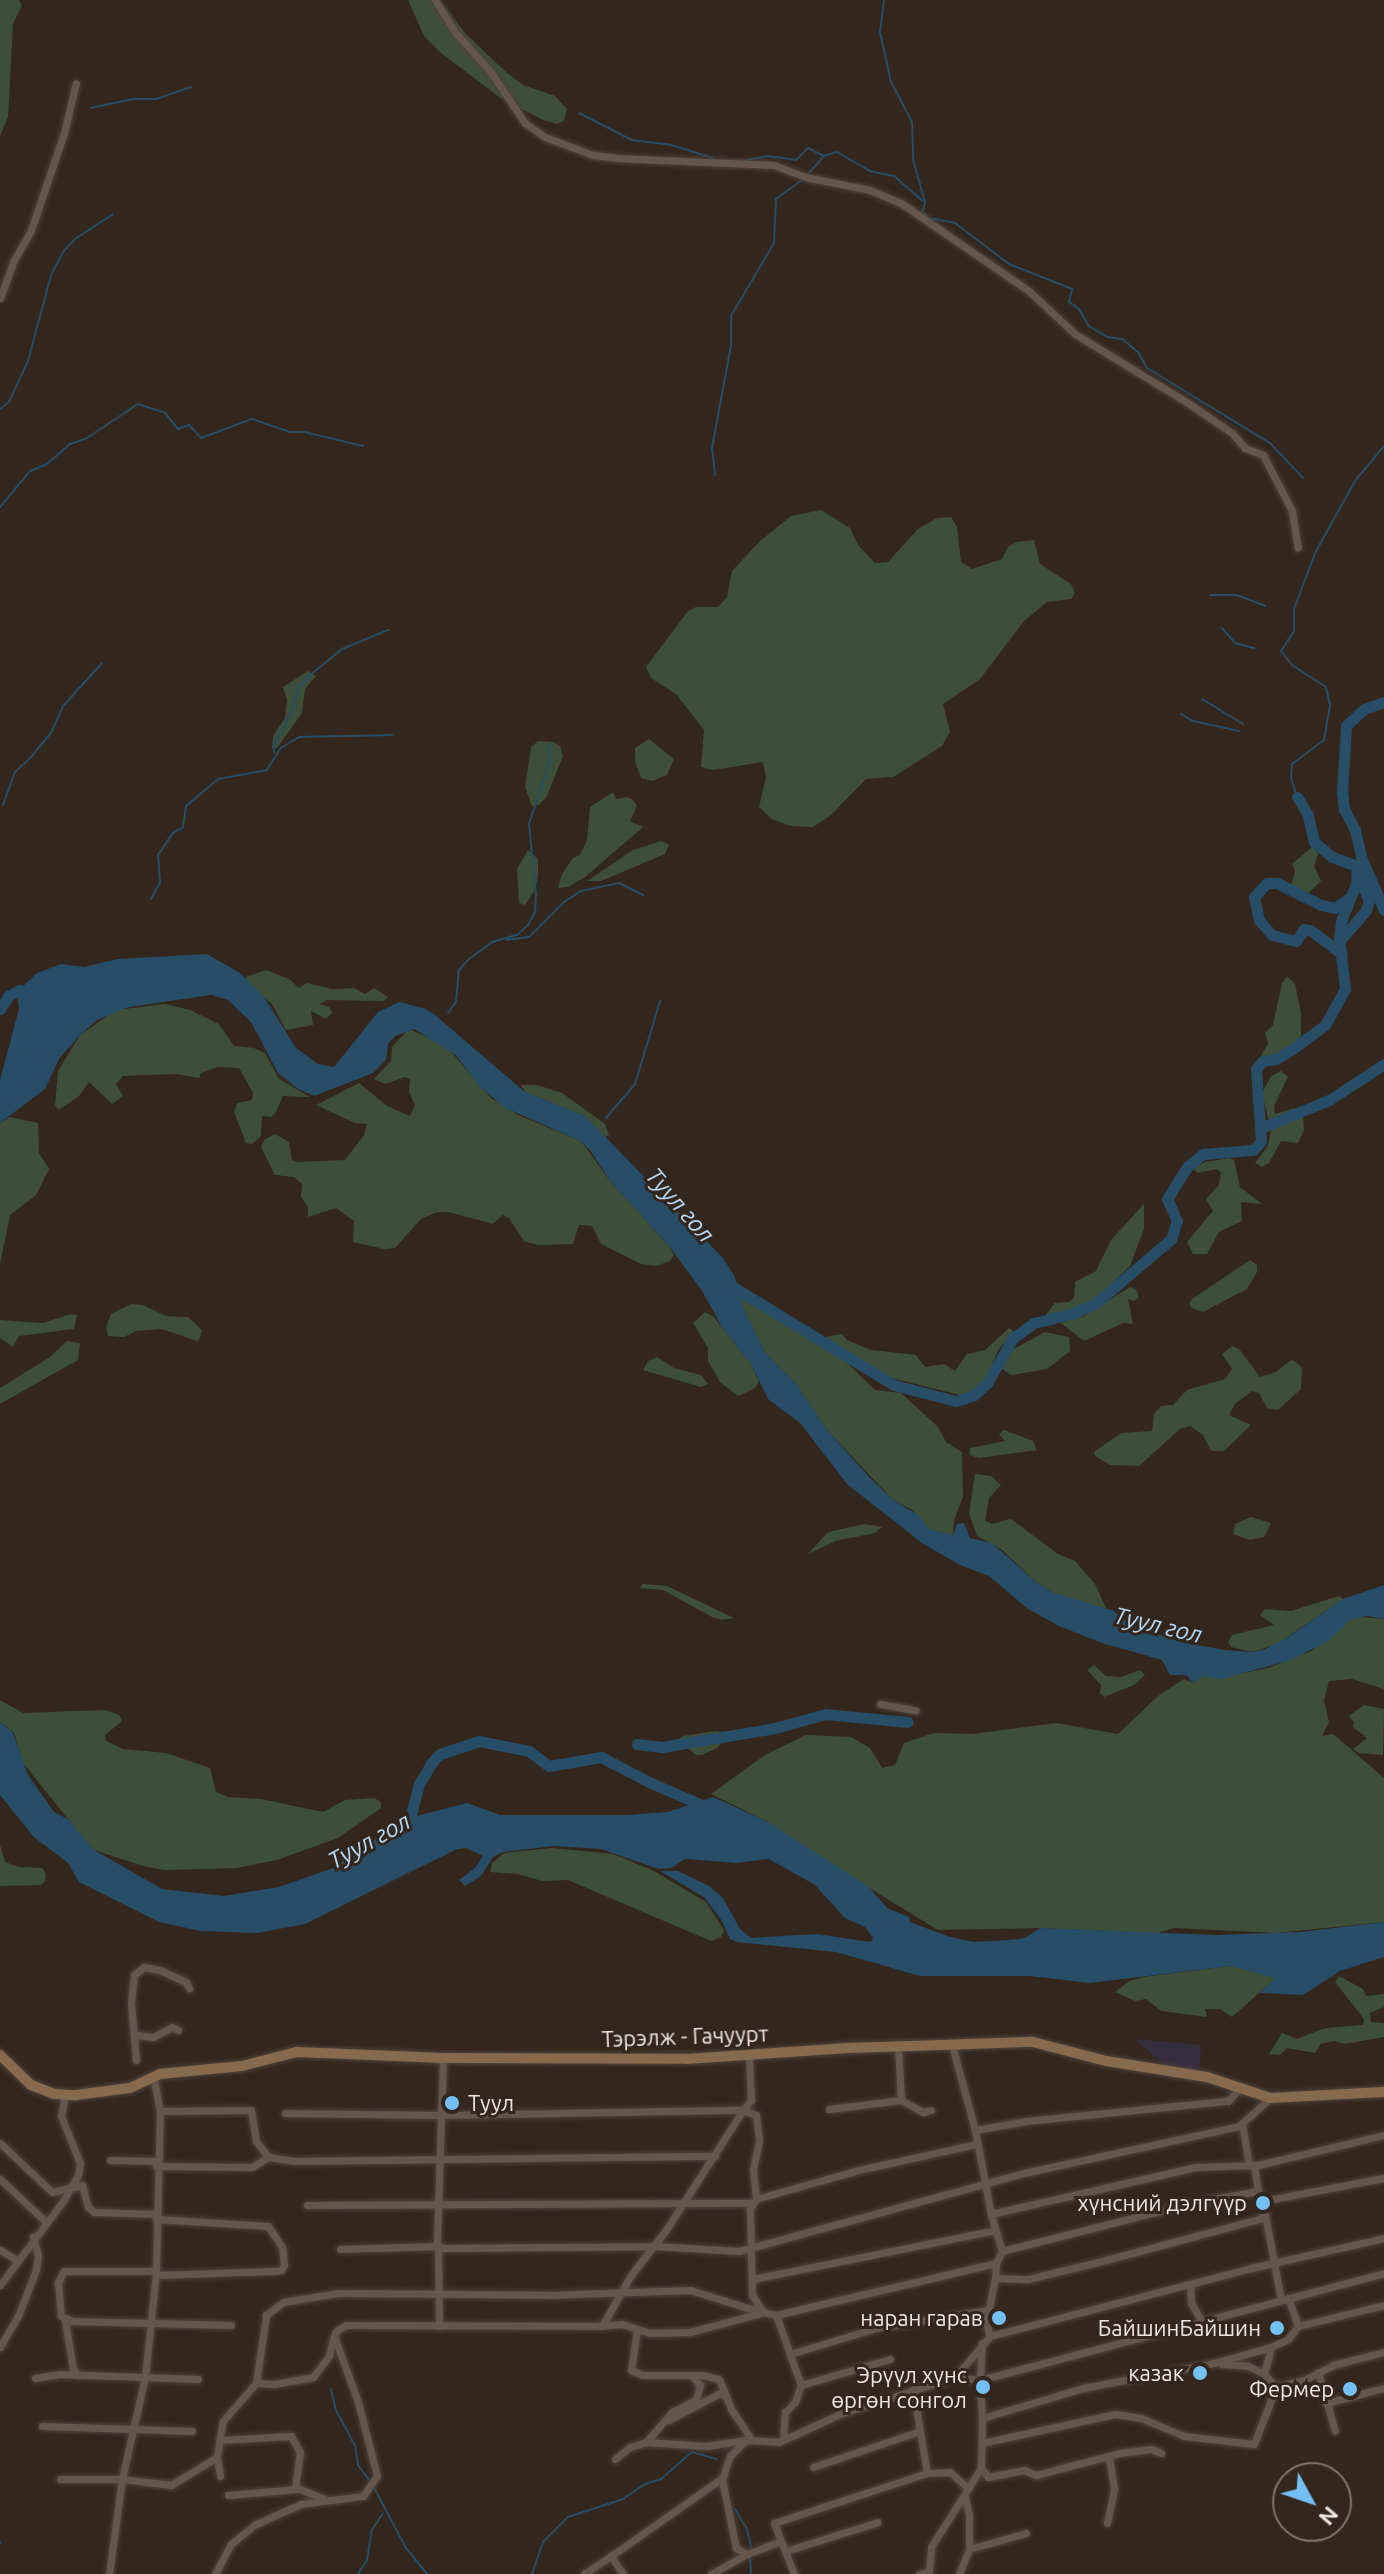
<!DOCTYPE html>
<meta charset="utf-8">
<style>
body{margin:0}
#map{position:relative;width:1384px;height:2574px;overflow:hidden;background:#33261d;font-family:Ubuntu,sans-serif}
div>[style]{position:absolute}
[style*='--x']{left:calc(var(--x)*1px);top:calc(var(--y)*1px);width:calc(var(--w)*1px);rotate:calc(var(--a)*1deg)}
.industrial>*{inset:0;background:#342d3d}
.green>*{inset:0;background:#3e4f39}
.water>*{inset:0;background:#274d67}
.stream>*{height:2px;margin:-1px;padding:0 1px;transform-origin:1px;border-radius:1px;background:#274d67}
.river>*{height:11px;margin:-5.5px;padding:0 5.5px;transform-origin:5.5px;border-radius:5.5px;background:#274d67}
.roads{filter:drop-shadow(0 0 2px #4d433b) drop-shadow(0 0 2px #4d433b)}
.street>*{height:7px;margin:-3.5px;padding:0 3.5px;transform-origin:3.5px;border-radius:3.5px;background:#64564b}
.secondary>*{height:10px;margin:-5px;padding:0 5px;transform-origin:5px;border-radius:5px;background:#876a4d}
.dots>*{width:22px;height:22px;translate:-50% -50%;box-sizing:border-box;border:4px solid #33261d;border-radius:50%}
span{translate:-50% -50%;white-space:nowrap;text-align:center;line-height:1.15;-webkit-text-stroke:6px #33261d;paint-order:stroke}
.street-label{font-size:22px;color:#efe7e0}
.poi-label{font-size:22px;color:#efe7e0}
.left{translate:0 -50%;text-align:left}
.right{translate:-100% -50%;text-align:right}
.water-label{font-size:24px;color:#b4d9f5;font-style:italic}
.north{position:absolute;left:1272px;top:2462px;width:80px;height:80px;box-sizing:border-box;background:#33261d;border:2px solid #7e736b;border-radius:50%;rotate:130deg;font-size:22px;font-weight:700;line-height:32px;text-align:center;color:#efe7e0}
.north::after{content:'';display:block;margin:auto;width:28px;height:36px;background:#74c0f6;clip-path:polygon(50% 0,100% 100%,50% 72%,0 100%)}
</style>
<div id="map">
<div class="industrial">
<i style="clip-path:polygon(1134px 2039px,1201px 2045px,1199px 2074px,1172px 2071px)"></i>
</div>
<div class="green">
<i style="clip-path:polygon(0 0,19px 0,22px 5px,13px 24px,8px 117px,0 136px)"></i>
<i style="clip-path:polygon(408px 0,440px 0,465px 33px,507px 73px,523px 85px,555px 96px,567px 109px,564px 121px,557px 124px,543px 120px,499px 97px,441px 53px,424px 36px)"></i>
<i style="clip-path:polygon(821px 510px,850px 528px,858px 545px,875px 563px,888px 562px,918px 529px,937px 518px,951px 517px,957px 527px,961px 562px,972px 569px,1002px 559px,1008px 547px,1016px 542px,1034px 540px,1040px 564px,1071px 584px,1075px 593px,1071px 599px,1047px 602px,1023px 622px,980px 679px,943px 704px,950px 732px,942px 746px,893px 777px,866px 779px,831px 815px,813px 827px,791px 826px,772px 819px,759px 807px,766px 777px,763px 762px,713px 770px,701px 767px,704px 730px,676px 694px,651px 678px,646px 667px,688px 611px,696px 607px,718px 607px,727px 597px,732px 571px,760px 541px,791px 516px)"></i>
<i style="clip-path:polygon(308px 671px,316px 676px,305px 689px,302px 713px,277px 748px,272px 749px,273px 736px,285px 718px,287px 700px,283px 687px)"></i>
<i style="clip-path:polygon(649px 739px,674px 759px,667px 775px,652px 781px,641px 778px,635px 761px,635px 748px)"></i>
<i style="clip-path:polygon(538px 741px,553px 742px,560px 746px,563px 756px,547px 796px,539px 805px,532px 806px,525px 787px,531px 747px)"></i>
<i style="clip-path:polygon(613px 792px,616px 799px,627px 797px,633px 800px,637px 806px,630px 821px,643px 827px,585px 877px,568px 887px,558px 888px,562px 874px,573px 858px,580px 855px,587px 840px,590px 807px)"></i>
<i style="clip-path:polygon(661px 841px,669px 845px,665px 854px,601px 881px,587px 881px,633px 850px)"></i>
<i style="clip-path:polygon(1313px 846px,1318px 854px,1314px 866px,1321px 881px,1305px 896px,1291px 885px,1295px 871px,1292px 864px)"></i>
<i style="clip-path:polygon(528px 850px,538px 859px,538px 875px,535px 890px,525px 905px,519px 903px,517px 869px)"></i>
<i style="clip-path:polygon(266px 970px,289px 979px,299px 988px,307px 983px,332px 989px,354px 988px,365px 994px,374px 988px,388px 997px,384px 1001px,327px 1000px,319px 1004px,329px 1007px,332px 1013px,326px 1019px,311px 1011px,313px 1025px,286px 1030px,272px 1004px,247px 983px,246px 977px)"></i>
<i style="clip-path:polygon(1287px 976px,1295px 984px,1301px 1013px,1301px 1036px,1283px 1053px,1265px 1059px,1261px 1056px,1268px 1043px,1265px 1033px,1273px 1025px,1282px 983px)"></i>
<i style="clip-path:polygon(165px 1004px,190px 1010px,219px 1024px,234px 1046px,254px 1048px,265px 1053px,279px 1079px,310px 1097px,283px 1096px,276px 1112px,271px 1117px,262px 1116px,261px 1136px,252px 1144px,246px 1143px,234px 1112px,237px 1103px,252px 1100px,253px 1093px,239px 1068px,217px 1067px,201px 1073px,199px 1078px,176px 1074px,123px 1076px,116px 1084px,123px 1096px,112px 1104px,89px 1082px,79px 1096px,59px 1110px,55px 1105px,58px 1071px,80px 1035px,116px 1010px)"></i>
<i style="clip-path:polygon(409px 1029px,446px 1046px,491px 1098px,518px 1115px,581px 1141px,611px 1182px,670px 1247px,674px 1255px,670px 1261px,656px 1266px,641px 1264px,601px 1244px,592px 1226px,579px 1225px,573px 1244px,537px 1245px,524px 1241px,509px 1218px,503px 1215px,493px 1224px,449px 1212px,437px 1212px,421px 1219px,395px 1248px,384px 1249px,353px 1242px,354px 1221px,336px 1208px,308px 1217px,308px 1207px,301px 1197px,302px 1184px,294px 1177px,275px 1175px,261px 1147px,264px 1140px,275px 1134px,289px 1142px,292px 1160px,297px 1162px,345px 1160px,364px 1135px,367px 1124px,355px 1123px,316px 1105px,359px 1083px,387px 1106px,410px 1116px,415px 1105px,409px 1092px,410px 1079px,405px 1077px,385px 1084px,374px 1079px,391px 1061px,392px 1047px)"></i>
<i style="clip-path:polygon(1281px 1071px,1288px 1077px,1274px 1106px,1275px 1114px,1294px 1108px,1303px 1114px,1304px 1130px,1298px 1143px,1281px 1141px,1269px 1163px,1262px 1167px,1255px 1163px,1268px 1146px,1271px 1130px,1262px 1093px,1271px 1076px)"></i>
<i style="clip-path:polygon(521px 1085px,537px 1085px,562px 1093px,605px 1124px,609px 1135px,605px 1137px,585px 1116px,525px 1092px)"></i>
<i style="clip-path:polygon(10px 1117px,38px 1123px,39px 1153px,49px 1169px,36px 1195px,10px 1215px,0 1264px,0 1123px)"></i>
<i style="clip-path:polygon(1230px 1158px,1234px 1160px,1240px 1187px,1262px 1204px,1241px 1202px,1242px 1221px,1219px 1232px,1207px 1254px,1193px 1254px,1187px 1242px,1213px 1211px,1206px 1199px,1219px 1185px,1221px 1173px,1217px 1169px,1198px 1173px,1193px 1169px,1205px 1162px)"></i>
<i style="clip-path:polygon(1144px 1204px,1144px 1229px,1130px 1266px,1099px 1296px,1079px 1308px,1044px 1317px,1055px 1303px,1069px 1302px,1074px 1298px,1075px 1282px,1096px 1271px,1111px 1240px)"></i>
<i style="clip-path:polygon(1250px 1260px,1257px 1265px,1257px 1272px,1247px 1289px,1203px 1312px,1192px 1308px,1189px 1304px,1192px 1299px)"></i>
<i style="clip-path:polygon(1130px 1287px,1136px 1289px,1139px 1297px,1134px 1301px,1128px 1299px,1133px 1324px,1123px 1323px,1084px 1341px,1061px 1323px,1084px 1316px)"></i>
<i style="clip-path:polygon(743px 1296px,845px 1361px,875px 1390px,901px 1393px,938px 1427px,946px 1442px,962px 1452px,963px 1497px,954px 1520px,953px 1535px,929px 1529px,912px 1510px,893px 1500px,827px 1430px,796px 1384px,766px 1354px,743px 1307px,739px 1298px)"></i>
<i style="clip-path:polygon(131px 1304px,143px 1305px,166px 1316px,188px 1317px,202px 1330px,200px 1338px,197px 1341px,162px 1329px,136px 1331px,124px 1337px,108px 1336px,106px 1327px,111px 1314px)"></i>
<i style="clip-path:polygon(705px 1312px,714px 1317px,751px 1364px,759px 1382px,755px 1388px,738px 1396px,720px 1382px,708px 1361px,708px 1348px,693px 1323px)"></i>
<i style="clip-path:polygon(71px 1314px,77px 1315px,74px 1329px,19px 1336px,13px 1347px,0 1338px,0 1320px,43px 1323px)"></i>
<i style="clip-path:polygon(1009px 1328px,1014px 1332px,998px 1350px,986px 1380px,979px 1388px,960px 1395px,887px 1377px,825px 1337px,842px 1334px,847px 1340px,871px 1350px,916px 1355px,925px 1367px,944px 1364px,955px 1371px,967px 1354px,985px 1350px)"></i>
<i style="clip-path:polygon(1045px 1332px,1069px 1337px,1070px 1351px,1047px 1369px,1011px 1375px,1002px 1369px,1012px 1350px)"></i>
<i style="clip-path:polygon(67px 1341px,80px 1343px,78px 1360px,0 1404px,0 1388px,50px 1357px)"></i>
<i style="clip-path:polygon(1232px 1346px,1239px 1349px,1260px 1377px,1276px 1372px,1291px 1360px,1296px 1362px,1302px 1368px,1301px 1389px,1278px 1410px,1267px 1408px,1259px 1393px,1252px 1391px,1235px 1404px,1229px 1415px,1251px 1425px,1224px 1451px,1211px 1451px,1203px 1435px,1190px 1426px,1180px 1429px,1139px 1466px,1110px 1465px,1095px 1456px,1094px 1452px,1121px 1433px,1152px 1431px,1154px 1414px,1161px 1406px,1173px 1405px,1187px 1390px,1225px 1379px,1232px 1369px,1222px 1354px)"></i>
<i style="clip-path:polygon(657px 1357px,674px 1368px,701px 1375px,708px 1384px,701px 1387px,643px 1370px,648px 1361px)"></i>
<i style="clip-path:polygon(1004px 1430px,1033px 1441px,1037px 1450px,979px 1458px,970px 1455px,970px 1448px,1005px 1441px,999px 1434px)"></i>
<i style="clip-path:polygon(975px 1474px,991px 1476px,1001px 1485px,989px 1498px,985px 1521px,992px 1524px,1011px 1519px,1058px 1554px,1075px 1561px,1095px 1584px,1107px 1610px,1054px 1593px,1036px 1582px,1001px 1549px,977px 1536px,969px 1513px)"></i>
<i style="clip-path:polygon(1251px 1517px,1271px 1523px,1264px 1537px,1250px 1540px,1233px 1534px,1235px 1524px)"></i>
<i style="clip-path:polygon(865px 1524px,882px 1527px,875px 1533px,836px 1541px,808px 1554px,828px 1532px)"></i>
<i style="clip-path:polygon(643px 1584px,667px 1586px,734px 1618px,722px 1620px,712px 1617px,663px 1590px,639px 1588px)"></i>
<i style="clip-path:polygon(1339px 1596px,1343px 1599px,1277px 1644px,1252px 1652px,1231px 1647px,1228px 1642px,1232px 1635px,1274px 1625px,1260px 1615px,1265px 1609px,1291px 1611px)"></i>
<i style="clip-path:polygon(1361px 1617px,1384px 1619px,1384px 1689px,1352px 1679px,1329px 1681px,1324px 1701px,1329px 1722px,1322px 1736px,1333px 1734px,1384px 1778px,1384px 1922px,1276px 1933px,1175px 1928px,1157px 1933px,1040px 1928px,938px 1930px,799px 1845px,766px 1821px,711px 1794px,765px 1755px,806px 1735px,851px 1737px,870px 1748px,882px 1768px,895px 1765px,904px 1743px,934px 1733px,973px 1734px,1056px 1723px,1118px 1734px,1158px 1696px,1184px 1679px,1193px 1683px,1204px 1676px,1224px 1677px,1268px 1668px,1311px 1651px,1349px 1620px)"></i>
<i style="clip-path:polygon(1094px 1665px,1106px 1676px,1121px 1677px,1140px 1670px,1145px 1675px,1134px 1685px,1104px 1697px,1100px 1694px,1101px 1685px,1087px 1670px)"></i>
<i style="clip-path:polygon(0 1700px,23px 1713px,106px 1710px,119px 1715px,122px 1721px,105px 1735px,106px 1741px,123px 1749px,166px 1753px,210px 1768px,216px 1792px,228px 1797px,261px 1799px,323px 1812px,345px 1800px,375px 1798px,381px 1803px,381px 1808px,338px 1838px,277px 1860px,237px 1868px,164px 1870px,143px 1866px,94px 1850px,80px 1834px,23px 1763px,14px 1733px,0 1722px)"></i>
<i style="clip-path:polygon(1364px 1705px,1384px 1709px,1383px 1755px,1359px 1753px,1353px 1749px,1367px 1738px,1353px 1727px,1354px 1722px,1349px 1716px)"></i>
<i style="clip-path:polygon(715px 1731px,723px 1732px,726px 1738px,717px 1748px,702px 1755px,696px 1755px,678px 1740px,683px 1736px)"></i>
<i style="clip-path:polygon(0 1845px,5px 1862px,19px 1867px,42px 1868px,46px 1874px,45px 1881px,41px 1885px,0 1886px)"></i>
<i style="clip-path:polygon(552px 1848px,613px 1854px,654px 1871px,706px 1902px,724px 1930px,721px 1937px,711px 1941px,568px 1880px,542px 1881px,518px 1874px,490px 1872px,492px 1863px,504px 1853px)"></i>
<i style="clip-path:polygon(1230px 1966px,1276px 1978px,1232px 2017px,1220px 2009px,1205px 2009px,1207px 2017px,1161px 2011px,1146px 1999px,1135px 2001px,1115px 1992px,1129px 1981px,1143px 1977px)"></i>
<i style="clip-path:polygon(1339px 1976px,1363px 1989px,1366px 1996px,1384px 1994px,1384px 2007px,1370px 2013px,1371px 2022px,1384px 2023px,1384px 2037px,1345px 2044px,1334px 2041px,1321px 2044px,1315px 2053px,1287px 2048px,1280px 2055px,1269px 2054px,1282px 2033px,1297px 2039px,1325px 2028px,1363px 2025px,1364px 2019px,1335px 1982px)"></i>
</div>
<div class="water">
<i style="clip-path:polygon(207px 954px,240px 973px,264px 997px,296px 1048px,318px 1064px,334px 1067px,378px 1012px,399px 1002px,426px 1009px,435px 1015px,525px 1092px,585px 1116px,723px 1258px,735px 1277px,743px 1307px,766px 1354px,796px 1384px,827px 1430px,871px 1479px,893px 1500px,918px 1515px,929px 1529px,953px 1535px,957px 1524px,964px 1523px,970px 1538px,992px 1543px,1036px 1582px,1054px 1593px,1114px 1611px,1131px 1625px,1181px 1642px,1225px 1650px,1252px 1652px,1265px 1649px,1288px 1637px,1343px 1599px,1384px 1585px,1384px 1619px,1367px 1616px,1350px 1620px,1328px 1641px,1291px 1660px,1221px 1679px,1204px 1676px,1193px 1683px,1186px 1675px,1170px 1675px,1162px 1660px,1102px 1643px,1059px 1626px,1028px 1609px,989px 1576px,960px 1565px,922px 1543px,847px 1484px,800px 1423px,768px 1399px,751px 1364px,722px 1327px,702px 1291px,670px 1247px,611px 1182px,590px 1150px,581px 1141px,505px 1108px,479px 1086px,456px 1055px,414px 1029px,395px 1036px,388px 1044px,386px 1060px,373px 1073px,314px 1096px,298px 1089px,278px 1073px,251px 1022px,228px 1000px,211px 995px,129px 1007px,97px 1020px,80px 1035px,59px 1059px,45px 1089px,0 1123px,0 1080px,19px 1009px,17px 992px,37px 973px,61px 964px,84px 967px,117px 959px)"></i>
<i style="clip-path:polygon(0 1722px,13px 1733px,28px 1775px,54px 1812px,68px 1819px,94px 1850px,162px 1889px,224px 1896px,279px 1887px,333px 1868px,405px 1819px,467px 1803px,500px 1815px,626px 1815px,668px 1812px,713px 1797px,766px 1821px,868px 1886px,887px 1908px,909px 1917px,910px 1922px,947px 1936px,973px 1942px,1009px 1940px,1025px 1938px,1040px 1928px,1216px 1935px,1300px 1932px,1384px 1922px,1384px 1957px,1340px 1971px,1303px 1995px,1260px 1993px,1275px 1978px,1230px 1966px,1090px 1983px,1030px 1976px,920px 1976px,836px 1952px,737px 1942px,730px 1939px,722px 1921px,705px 1898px,660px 1871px,678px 1871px,709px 1886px,723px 1898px,740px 1929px,751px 1938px,816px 1934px,871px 1942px,873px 1938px,865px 1927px,845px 1918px,815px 1885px,769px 1859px,736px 1863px,685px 1859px,671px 1868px,659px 1869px,601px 1849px,553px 1846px,503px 1852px,493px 1857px,481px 1876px,465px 1886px,459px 1880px,475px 1868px,483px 1856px,466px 1848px,457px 1849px,305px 1924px,257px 1933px,201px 1931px,159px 1922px,79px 1882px,68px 1863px,34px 1837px,0 1795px)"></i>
</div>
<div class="stream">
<i style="--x:884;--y:0;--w:32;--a:97"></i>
<i style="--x:880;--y:32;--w:51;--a:77.6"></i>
<i style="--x:891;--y:82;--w:45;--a:62.3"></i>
<i style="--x:912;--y:122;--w:38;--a:88"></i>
<i style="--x:913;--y:160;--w:44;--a:74.1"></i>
<i style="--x:925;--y:202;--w:9;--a:103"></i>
<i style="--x:923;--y:211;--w:9;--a:54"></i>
<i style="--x:928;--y:218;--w:27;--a:10"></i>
<i style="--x:955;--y:223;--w:68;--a:37.2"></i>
<i style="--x:1009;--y:264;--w:68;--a:21.6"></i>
<i style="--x:1072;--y:289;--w:13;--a:103"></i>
<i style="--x:1069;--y:302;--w:12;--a:35"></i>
<i style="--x:1079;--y:309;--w:20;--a:60"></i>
<i style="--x:1089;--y:326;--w:21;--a:31"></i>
<i style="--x:1107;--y:337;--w:15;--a:8"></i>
<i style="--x:1122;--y:339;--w:21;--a:39"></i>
<i style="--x:1138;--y:352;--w:18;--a:61"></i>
<i style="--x:1147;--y:368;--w:144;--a:31.4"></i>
<i style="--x:1270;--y:443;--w:48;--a:46.7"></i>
<i style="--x:91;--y:108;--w:43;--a:-12.1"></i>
<i style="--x:133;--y:99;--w:23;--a:0"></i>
<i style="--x:156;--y:99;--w:37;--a:-19"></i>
<i style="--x:579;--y:113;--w:59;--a:27"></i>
<i style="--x:632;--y:140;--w:39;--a:7"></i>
<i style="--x:671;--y:145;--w:44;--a:17.2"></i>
<i style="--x:742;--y:161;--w:26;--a:-11"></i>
<i style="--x:768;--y:156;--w:28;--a:8"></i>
<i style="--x:796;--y:160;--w:17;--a:-45"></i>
<i style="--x:808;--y:148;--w:18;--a:27"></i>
<i style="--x:824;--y:156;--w:14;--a:-17"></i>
<i style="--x:837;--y:152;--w:38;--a:30"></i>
<i style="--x:870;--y:171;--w:25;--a:12"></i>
<i style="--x:894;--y:176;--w:37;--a:41"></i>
<i style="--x:808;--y:174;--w:24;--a:-48"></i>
<i style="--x:0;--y:409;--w:11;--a:-38"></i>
<i style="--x:9;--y:402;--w:45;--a:-65.1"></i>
<i style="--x:28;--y:361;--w:89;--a:-75"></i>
<i style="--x:51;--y:275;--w:26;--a:-62"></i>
<i style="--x:63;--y:252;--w:18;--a:-47"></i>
<i style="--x:75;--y:239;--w:45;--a:-33.3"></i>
<i style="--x:715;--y:475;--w:27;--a:-96"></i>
<i style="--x:712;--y:448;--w:105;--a:-79.5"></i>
<i style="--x:731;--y:345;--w:29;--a:-90"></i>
<i style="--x:731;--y:316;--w:85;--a:-59.5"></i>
<i style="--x:774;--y:243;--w:44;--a:-87.4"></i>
<i style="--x:776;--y:199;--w:34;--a:-36"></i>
<i style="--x:0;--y:507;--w:47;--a:-50.2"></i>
<i style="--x:30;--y:471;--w:18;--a:-22"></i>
<i style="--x:47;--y:464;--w:30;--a:-41"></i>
<i style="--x:70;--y:444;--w:18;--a:-19"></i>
<i style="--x:87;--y:438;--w:61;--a:-33.7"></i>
<i style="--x:138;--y:404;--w:28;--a:18"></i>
<i style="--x:165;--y:413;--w:21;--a:51"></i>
<i style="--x:178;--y:429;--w:12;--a:-20"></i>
<i style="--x:189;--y:425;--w:18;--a:47"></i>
<i style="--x:201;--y:438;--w:54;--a:-20.4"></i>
<i style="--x:252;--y:419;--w:40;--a:18.9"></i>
<i style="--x:290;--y:432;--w:14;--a:0"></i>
<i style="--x:304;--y:432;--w:61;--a:13.3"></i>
<i style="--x:1210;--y:595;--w:27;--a:0"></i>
<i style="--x:1237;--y:595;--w:30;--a:21"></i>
<i style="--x:1222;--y:628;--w:20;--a:49"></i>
<i style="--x:1235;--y:643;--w:20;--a:15"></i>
<i style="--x:1202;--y:699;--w:48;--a:31.4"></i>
<i style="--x:1181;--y:714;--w:14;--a:30"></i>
<i style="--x:1193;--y:721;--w:47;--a:12.3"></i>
<i style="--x:274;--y:752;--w:7;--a:-90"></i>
<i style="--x:274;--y:745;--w:36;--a:-62"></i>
<i style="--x:291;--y:713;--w:27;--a:-73"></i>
<i style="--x:299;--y:687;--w:13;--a:-48"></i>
<i style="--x:308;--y:677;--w:44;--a:-39.5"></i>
<i style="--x:342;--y:649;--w:50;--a:-22.4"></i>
<i style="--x:1297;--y:797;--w:21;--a:-107"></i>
<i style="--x:1291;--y:777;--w:13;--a:-86"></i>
<i style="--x:1292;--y:764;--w:40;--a:-37"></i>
<i style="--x:1324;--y:740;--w:36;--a:-80"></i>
<i style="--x:1330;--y:705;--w:18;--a:-103"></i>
<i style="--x:1326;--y:687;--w:40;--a:-147.1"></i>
<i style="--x:1292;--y:665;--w:18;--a:-128"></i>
<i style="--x:1281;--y:651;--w:24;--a:-57"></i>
<i style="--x:1294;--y:631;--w:22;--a:-90"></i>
<i style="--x:1294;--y:609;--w:60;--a:-69.4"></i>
<i style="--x:1315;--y:553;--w:82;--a:-60.9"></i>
<i style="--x:1355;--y:481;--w:45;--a:-50.4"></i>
<i style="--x:3;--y:805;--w:35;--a:-70"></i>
<i style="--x:15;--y:772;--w:23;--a:-43"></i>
<i style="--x:32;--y:756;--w:32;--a:-51"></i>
<i style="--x:52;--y:731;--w:27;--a:-66"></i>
<i style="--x:63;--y:706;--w:58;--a:-47.8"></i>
<i style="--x:151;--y:899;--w:19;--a:-62"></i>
<i style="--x:160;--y:882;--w:27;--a:-94"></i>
<i style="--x:158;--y:855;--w:27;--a:-56"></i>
<i style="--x:173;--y:833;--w:12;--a:-31"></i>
<i style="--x:183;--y:827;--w:21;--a:-82"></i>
<i style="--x:186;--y:806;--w:42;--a:-40.2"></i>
<i style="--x:218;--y:779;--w:50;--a:-10.4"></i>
<i style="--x:267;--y:770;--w:26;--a:-58"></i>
<i style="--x:281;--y:748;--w:21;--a:-31"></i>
<i style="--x:299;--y:737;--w:93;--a:-1.2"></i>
<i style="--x:507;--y:940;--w:22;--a:-8"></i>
<i style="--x:529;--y:937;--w:49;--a:-45"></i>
<i style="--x:564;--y:902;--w:20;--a:-33"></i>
<i style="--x:581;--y:891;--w:39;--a:-12"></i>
<i style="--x:619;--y:883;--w:27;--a:27"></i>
<i style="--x:448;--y:1013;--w:14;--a:-54"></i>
<i style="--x:456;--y:1002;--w:32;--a:-85"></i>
<i style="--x:459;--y:970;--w:15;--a:-48"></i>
<i style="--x:469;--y:959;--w:29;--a:-36"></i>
<i style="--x:492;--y:942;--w:26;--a:-16"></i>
<i style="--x:517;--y:935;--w:15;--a:-42"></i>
<i style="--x:528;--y:925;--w:15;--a:-62"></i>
<i style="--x:535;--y:912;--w:17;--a:-87"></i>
<i style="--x:536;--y:895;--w:71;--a:-95.6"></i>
<i style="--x:529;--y:824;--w:67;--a:-71.8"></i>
<i style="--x:550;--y:760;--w:15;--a:-98"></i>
<i style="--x:606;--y:1118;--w:45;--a:-49.5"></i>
<i style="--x:635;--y:1084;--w:87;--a:-73.2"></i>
<i style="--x:331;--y:2389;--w:22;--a:77"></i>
<i style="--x:336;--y:2410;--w:40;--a:62"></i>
<i style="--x:355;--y:2445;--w:20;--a:81"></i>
<i style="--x:358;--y:2465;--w:22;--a:54"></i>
<i style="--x:374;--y:2488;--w:68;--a:61.9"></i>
<i style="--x:406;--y:2548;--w:33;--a:51"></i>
<i style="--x:735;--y:2509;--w:23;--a:59"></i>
<i style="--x:747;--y:2529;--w:22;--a:77"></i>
<i style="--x:0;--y:2543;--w:1;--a:-45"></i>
<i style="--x:750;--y:2556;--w:18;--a:87"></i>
<i style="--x:358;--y:2574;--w:17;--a:-57"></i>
<i style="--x:367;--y:2560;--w:30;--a:-81"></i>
<i style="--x:372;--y:2530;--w:20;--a:-57"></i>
<i style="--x:532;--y:2574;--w:34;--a:-71"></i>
<i style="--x:543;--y:2542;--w:35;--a:-45"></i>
<i style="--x:568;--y:2517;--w:58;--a:-18.1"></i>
<i style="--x:623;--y:2499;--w:27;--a:-34"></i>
<i style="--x:645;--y:2484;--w:17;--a:-17"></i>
<i style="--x:661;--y:2479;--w:41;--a:-41.1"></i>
<i style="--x:692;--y:2452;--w:26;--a:16"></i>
</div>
<div class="river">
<i style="--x:1384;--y:702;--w:21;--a:161"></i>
<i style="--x:1364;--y:709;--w:25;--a:137"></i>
<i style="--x:1346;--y:726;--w:65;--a:93.5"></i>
<i style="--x:1342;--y:791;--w:18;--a:84"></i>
<i style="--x:1344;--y:809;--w:24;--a:62"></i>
<i style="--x:1355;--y:830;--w:28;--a:77"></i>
<i style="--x:1361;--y:857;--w:58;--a:66.5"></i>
<i style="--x:1342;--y:938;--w:37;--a:-49"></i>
<i style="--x:1366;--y:910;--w:9;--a:-72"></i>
<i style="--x:1369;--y:901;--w:28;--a:-113"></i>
<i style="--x:1342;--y:954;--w:40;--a:-143"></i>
<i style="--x:1310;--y:930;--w:6;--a:-171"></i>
<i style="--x:1304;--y:929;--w:14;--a:124"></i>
<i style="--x:1296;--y:941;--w:25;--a:-166"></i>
<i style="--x:1272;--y:935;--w:20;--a:-131"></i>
<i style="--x:1259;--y:920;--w:24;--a:-102"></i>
<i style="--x:1254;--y:897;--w:19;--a:-47"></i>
<i style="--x:1267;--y:883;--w:10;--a:0"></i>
<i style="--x:1277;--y:883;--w:49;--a:26.6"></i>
<i style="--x:1321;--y:905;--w:14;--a:12"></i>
<i style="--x:1335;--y:908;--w:17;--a:-36"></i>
<i style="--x:0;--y:1009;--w:15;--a:-58"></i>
<i style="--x:8;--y:996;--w:13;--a:-29"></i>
<i style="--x:1263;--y:1127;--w:71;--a:-22.2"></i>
<i style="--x:1329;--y:1100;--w:66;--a:-33.2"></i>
<i style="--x:725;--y:1282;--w:198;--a:31.4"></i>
<i style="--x:894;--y:1385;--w:64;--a:14.5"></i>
<i style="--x:956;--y:1401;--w:19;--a:-18"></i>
<i style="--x:974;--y:1395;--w:18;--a:-43"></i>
<i style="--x:987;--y:1383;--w:52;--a:-60"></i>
<i style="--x:1013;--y:1338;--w:26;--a:-36"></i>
<i style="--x:1034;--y:1323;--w:41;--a:-14"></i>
<i style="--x:1074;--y:1313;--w:24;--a:-24"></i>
<i style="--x:1096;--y:1303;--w:99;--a:-40.5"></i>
<i style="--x:1171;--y:1239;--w:19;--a:-72"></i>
<i style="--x:1177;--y:1221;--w:24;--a:-114"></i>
<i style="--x:1167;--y:1199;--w:38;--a:-58"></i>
<i style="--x:1187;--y:1167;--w:21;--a:-39"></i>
<i style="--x:1203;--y:1154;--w:50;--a:-4.6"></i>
<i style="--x:1253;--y:1150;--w:12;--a:-48"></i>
<i style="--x:1261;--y:1141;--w:72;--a:-94"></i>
<i style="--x:1256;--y:1069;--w:11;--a:-49"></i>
<i style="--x:1263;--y:1061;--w:13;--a:-9"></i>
<i style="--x:1276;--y:1059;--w:17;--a:-31"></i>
<i style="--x:1291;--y:1050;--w:42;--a:-36.3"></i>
<i style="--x:1325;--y:1025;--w:41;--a:-60.9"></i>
<i style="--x:1345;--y:989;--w:51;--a:-96.7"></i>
<i style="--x:1339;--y:938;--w:17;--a:-83"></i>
<i style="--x:1341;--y:921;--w:40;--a:-68"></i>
<i style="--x:1356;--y:884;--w:18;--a:-87"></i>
<i style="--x:1357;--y:866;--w:27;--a:-160"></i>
<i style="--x:1332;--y:857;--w:23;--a:-140"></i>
<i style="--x:1314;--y:842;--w:28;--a:-103"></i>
<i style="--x:1308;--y:815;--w:21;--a:-121"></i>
<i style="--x:637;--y:1744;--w:25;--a:7"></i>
<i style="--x:662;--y:1747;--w:115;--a:-9.5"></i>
<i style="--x:775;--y:1728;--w:52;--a:-15.6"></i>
<i style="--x:825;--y:1714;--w:83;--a:5.5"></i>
<i style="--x:407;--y:1830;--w:48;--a:-75.4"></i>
<i style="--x:419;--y:1784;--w:27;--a:-59"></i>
<i style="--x:433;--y:1761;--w:10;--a:-45"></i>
<i style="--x:440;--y:1754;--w:41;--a:-18.4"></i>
<i style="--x:479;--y:1741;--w:51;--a:11.3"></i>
<i style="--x:529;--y:1751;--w:25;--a:37"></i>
<i style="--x:549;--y:1766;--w:53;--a:-9.8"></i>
<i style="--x:601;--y:1757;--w:56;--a:27.5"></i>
<i style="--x:651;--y:1783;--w:65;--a:23.4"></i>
</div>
<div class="roads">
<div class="street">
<i style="--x:435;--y:0;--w:36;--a:58"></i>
<i style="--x:454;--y:31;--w:54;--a:48"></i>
<i style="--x:490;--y:71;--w:63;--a:56.1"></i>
<i style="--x:525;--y:123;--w:24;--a:35"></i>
<i style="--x:545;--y:137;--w:51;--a:20.6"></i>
<i style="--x:593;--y:155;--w:23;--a:7"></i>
<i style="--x:616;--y:158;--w:158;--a:2.5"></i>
<i style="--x:774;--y:165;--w:33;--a:21"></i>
<i style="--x:805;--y:177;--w:66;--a:11.3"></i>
<i style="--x:870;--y:190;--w:34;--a:23"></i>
<i style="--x:901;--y:203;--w:155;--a:34.5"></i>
<i style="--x:1029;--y:291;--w:63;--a:43.1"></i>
<i style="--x:1075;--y:334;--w:132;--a:31.4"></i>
<i style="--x:1188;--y:403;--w:53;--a:34.3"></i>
<i style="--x:1232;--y:433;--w:20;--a:49"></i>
<i style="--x:1245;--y:448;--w:19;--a:21"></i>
<i style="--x:1263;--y:455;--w:63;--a:62.6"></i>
<i style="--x:1292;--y:511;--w:37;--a:81"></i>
<i style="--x:0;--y:298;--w:40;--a:-69.8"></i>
<i style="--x:14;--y:260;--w:34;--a:-60"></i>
<i style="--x:31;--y:230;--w:102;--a:-71.2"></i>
<i style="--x:64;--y:133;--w:51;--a:-76.5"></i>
<i style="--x:880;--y:1704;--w:36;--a:10"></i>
<i style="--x:136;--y:2035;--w:17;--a:7"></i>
<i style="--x:153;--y:2037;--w:21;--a:-28"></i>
<i style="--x:172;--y:2027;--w:7;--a:27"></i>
<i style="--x:952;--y:2045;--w:88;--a:74.9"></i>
<i style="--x:975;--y:2130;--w:86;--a:79.3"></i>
<i style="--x:443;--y:2058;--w:185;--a:91.9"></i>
<i style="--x:437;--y:2243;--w:7;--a:45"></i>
<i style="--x:442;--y:2248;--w:212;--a:-0.5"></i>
<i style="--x:654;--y:2246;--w:85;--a:3.4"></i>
<i style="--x:739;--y:2251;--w:295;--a:-15.3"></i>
<i style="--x:1024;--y:2173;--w:220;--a:-12.3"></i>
<i style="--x:1239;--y:2126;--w:42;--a:-42.1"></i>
<i style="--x:136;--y:2060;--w:57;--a:-95"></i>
<i style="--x:131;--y:2003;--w:28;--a:-84"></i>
<i style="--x:134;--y:1975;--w:13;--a:-39"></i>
<i style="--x:144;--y:1967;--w:16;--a:11"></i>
<i style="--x:160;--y:1970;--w:29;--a:25"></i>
<i style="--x:186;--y:1982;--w:7;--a:63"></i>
<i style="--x:901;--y:2100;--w:25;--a:29"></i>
<i style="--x:923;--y:2112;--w:8;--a:-14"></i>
<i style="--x:829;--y:2109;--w:73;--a:-7.1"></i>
<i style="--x:901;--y:2100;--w:54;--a:-93.2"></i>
<i style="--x:160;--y:2111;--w:91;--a:-0.6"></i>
<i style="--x:251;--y:2110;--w:31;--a:81"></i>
<i style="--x:256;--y:2141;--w:20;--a:53"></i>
<i style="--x:285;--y:2113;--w:159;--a:0.7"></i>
<i style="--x:444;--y:2115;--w:299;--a:-1"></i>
<i style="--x:743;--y:2110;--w:13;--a:-51"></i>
<i style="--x:751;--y:2100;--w:44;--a:-92.6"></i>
<i style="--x:1242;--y:2123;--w:43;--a:80.5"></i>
<i style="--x:975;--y:2130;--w:52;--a:-10"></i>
<i style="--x:1026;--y:2121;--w:203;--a:-5.7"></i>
<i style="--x:1228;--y:2101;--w:16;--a:-47"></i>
<i style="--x:0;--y:2143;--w:71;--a:43.3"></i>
<i style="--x:52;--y:2192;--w:31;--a:-13"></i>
<i style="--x:82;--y:2185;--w:23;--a:75"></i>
<i style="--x:88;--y:2207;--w:8;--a:40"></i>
<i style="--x:94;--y:2212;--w:62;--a:1.8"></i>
<i style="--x:110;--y:2160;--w:46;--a:1.2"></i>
<i style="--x:1254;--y:2165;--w:26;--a:81"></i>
<i style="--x:156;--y:2166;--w:96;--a:0.6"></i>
<i style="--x:252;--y:2167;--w:19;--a:-32"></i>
<i style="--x:268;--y:2157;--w:26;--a:9"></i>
<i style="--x:294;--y:2161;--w:421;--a:-0.7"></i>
<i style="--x:0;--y:2179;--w:63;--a:43.1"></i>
<i style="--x:756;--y:2199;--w:111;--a:-15.7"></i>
<i style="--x:863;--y:2169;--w:117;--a:-12.4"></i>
<i style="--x:307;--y:2205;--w:446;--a:-0.3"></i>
<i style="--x:1265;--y:2215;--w:86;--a:79.3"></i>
<i style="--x:340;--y:2249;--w:98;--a:-1.8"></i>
<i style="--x:438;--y:2246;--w:80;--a:89.3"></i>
<i style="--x:0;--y:2250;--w:20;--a:30"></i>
<i style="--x:1002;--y:2251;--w:38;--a:-107"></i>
<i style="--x:991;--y:2215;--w:4;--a:-27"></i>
<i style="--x:995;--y:2213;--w:206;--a:-12.9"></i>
<i style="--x:1196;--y:2167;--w:62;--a:-1.8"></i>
<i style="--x:1258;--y:2165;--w:130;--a:-13.4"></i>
<i style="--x:156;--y:2271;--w:92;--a:180"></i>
<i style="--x:64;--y:2271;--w:13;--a:119"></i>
<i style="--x:58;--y:2282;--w:34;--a:85"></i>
<i style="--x:61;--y:2316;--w:12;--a:24"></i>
<i style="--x:72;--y:2321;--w:159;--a:1.4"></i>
<i style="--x:156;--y:2275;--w:118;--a:-1.9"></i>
<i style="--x:274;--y:2271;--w:7;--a:-8"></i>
<i style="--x:281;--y:2270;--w:6;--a:-59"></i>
<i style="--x:284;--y:2265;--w:18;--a:-96"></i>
<i style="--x:282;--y:2247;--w:25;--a:-124"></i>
<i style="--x:268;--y:2226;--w:112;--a:-176.4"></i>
<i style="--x:995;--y:2278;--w:15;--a:-86"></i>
<i style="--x:996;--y:2263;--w:13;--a:-63"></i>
<i style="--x:1002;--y:2251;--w:200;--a:-14.2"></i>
<i style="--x:1196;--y:2202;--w:63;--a:-10.1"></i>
<i style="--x:1258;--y:2191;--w:11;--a:63"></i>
<i style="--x:753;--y:2279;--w:247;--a:-11.4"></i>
<i style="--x:1190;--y:2284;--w:19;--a:87"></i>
<i style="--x:1191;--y:2303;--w:21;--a:59"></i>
<i style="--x:0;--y:2285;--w:105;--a:-53.1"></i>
<i style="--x:63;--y:2201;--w:30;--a:-60"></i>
<i style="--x:78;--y:2175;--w:12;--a:-81"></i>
<i style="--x:80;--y:2163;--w:51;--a:-112"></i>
<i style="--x:61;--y:2116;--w:21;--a:-79"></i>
<i style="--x:1288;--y:2298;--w:30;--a:70"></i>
<i style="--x:776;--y:2315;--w:226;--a:-13.3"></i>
<i style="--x:65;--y:2321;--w:49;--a:80.5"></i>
<i style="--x:73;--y:2369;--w:8;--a:50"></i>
<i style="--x:602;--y:2326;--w:20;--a:-6"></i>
<i style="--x:622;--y:2324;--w:29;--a:18"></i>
<i style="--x:650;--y:2333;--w:40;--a:-1.4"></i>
<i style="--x:690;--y:2332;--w:73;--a:-15"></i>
<i style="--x:637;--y:2329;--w:41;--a:98.3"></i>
<i style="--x:631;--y:2370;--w:12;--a:24"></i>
<i style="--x:642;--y:2375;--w:60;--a:0"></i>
<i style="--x:702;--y:2375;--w:17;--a:13"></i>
<i style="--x:719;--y:2379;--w:32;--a:68"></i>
<i style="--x:731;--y:2409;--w:36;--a:56"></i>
<i style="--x:990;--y:2336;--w:14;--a:-107"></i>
<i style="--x:986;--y:2323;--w:46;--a:-78.7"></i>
<i style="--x:995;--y:2278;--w:33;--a:2"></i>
<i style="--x:1028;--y:2279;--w:80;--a:-13.7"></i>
<i style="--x:1106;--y:2260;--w:158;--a:-15"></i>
<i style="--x:1259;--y:2219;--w:7;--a:-34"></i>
<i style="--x:1265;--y:2215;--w:14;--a:-98"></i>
<i style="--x:1263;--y:2201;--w:123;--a:-10.8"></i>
<i style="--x:0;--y:2347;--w:36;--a:-60"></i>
<i style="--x:18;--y:2316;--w:49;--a:-68.6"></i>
<i style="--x:36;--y:2270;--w:15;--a:-82"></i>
<i style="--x:38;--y:2255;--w:19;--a:-106"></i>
<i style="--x:890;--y:2359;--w:93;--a:163.7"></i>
<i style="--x:801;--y:2385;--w:33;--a:-110"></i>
<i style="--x:790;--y:2354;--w:90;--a:-16.8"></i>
<i style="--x:876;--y:2328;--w:112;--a:-9.2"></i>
<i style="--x:1222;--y:2364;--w:26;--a:4"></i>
<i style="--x:1248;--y:2366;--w:18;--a:27"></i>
<i style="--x:1264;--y:2374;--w:18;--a:47"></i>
<i style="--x:1318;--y:2372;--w:61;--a:73.9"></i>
<i style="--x:1264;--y:2374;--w:28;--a:-75"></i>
<i style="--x:955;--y:2377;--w:25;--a:7"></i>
<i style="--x:980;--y:2380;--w:37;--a:-87"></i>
<i style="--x:35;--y:2378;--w:24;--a:-9"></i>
<i style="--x:59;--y:2374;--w:139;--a:2.1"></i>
<i style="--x:256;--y:2383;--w:18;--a:3"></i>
<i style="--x:274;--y:2384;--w:40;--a:-10"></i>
<i style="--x:313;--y:2377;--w:26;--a:-53"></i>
<i style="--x:329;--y:2356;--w:18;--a:-77"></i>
<i style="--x:1326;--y:2403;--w:60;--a:-14.5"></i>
<i style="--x:982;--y:2418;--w:38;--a:-93"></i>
<i style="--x:980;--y:2380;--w:418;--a:-14.8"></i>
<i style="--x:669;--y:2420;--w:58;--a:-27.9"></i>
<i style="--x:720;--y:2393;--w:7;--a:27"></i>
<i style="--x:42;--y:2426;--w:150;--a:1.9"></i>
<i style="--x:783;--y:2439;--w:27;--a:-86"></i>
<i style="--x:785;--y:2412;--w:14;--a:-45"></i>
<i style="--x:795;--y:2402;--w:18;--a:-71"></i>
<i style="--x:220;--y:2440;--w:71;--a:-3.2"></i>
<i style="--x:291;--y:2436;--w:18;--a:61"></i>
<i style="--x:300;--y:2452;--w:35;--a:98"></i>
<i style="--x:295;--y:2487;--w:32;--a:22"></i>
<i style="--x:646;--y:2442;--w:61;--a:3.8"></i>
<i style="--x:707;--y:2446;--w:37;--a:-9"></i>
<i style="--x:982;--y:2443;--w:136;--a:-12.3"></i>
<i style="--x:1115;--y:2414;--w:26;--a:9"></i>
<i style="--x:1141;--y:2418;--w:47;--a:22.7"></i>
<i style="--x:1184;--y:2436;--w:70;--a:6.5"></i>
<i style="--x:1254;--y:2444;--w:61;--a:-68.9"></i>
<i style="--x:1276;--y:2387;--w:29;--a:-14"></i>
<i style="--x:1304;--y:2380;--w:33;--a:-27"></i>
<i style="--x:1333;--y:2365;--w:53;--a:-14.3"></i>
<i style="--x:615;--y:2459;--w:19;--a:-39"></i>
<i style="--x:630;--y:2447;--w:17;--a:-17"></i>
<i style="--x:646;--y:2442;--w:40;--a:-49"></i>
<i style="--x:672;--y:2412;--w:27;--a:-27"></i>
<i style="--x:696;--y:2400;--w:16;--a:-75"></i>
<i style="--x:700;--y:2385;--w:13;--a:-132"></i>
<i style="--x:813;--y:2467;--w:113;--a:-18.6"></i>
<i style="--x:981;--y:2468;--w:11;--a:52"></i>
<i style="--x:988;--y:2477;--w:37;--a:-11"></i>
<i style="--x:1024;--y:2470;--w:13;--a:23"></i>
<i style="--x:1036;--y:2475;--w:86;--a:-14.8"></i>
<i style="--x:1119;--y:2453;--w:32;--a:-7"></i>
<i style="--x:1151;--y:2449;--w:11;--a:22"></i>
<i style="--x:927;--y:2473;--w:23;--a:-2"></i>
<i style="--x:950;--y:2472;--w:25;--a:42"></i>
<i style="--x:220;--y:2476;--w:19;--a:-99"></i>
<i style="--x:217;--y:2457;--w:36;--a:-81"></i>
<i style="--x:223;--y:2421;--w:50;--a:-49"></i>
<i style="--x:256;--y:2383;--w:69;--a:-81.6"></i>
<i style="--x:266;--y:2315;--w:21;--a:-37"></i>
<i style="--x:283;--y:2302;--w:56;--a:-9.3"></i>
<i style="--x:338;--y:2293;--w:210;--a:0.5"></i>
<i style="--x:548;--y:2295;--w:142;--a:-2"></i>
<i style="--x:690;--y:2290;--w:74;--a:17.2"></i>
<i style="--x:60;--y:2479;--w:62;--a:0"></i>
<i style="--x:122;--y:2479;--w:105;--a:-77.3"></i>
<i style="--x:145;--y:2377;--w:105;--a:-84"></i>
<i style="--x:156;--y:2273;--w:162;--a:-88.6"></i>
<i style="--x:160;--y:2111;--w:36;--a:-101"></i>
<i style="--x:228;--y:2495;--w:69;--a:-5"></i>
<i style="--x:1107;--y:2523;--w:35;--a:-78"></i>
<i style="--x:1114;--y:2489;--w:33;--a:-99"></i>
<i style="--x:781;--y:2541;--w:36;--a:159"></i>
<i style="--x:747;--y:2554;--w:13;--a:-151"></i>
<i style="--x:736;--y:2548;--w:69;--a:-101.6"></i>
<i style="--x:722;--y:2480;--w:25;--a:-72"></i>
<i style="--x:730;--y:2456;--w:23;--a:-45"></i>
<i style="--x:746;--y:2440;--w:33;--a:3"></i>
<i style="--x:779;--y:2442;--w:67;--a:-24.7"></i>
<i style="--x:840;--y:2414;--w:121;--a:-17.8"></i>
<i style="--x:955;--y:2377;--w:54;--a:-49.5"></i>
<i style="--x:990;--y:2336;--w:270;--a:-14.6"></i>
<i style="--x:1251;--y:2268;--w:136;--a:-12.7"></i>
<i style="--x:969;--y:2549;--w:59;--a:-15.7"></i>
<i style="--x:786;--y:2551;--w:96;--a:-17.5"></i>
<i style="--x:109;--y:2574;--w:96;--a:-82.2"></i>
<i style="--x:122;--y:2479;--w:49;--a:7"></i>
<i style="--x:171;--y:2485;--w:54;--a:-31.3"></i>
<i style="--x:215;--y:2574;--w:34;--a:-62"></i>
<i style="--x:231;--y:2544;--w:32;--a:-39"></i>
<i style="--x:256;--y:2524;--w:49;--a:-24"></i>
<i style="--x:301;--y:2504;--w:63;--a:-7.4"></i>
<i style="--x:363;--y:2496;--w:24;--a:-55"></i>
<i style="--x:377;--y:2476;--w:76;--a:-104.4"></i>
<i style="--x:358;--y:2402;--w:70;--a:-110"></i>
<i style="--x:334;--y:2336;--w:5;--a:-68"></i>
<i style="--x:336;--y:2331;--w:12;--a:-31"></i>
<i style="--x:346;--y:2325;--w:256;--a:0.2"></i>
<i style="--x:602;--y:2326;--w:59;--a:-60.4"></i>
<i style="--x:631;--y:2275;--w:57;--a:-52.1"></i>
<i style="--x:666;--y:2230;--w:143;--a:-57.3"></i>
<i style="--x:743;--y:2110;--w:14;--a:21"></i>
<i style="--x:756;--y:2115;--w:26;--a:83"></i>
<i style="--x:759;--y:2141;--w:29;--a:102"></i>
<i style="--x:753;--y:2169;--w:30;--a:84"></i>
<i style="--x:756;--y:2199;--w:12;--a:121"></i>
<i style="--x:750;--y:2209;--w:86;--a:88.7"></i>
<i style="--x:752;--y:2295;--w:20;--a:57"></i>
<i style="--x:763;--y:2312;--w:13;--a:13"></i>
<i style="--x:776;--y:2315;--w:41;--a:70.3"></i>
<i style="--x:584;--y:2574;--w:32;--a:-34"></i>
<i style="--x:623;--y:2574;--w:22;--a:-124"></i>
<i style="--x:611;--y:2556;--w:136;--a:-35.1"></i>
<i style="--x:711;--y:2574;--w:41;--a:-29.1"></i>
<i style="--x:794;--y:2574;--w:55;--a:-111.4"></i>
<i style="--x:774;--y:2523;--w:161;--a:-18.1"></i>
<i style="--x:927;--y:2473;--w:85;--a:-99.5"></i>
<i style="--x:919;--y:2574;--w:10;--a:-11"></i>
<i style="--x:929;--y:2572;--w:25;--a:-85"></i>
<i style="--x:931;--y:2547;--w:93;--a:-57.7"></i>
<i style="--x:981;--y:2468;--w:50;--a:-88.9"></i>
<i style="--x:982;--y:2418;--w:105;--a:-16.5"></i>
<i style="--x:1083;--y:2388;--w:133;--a:-10.8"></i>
<i style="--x:1214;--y:2363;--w:59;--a:-15.7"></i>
<i style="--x:1271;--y:2347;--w:19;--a:-25"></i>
<i style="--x:1288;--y:2339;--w:16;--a:-52"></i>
<i style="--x:1298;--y:2326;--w:89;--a:-13.7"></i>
<i style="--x:959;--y:2574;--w:27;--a:-68"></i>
<i style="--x:969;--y:2549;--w:34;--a:-90"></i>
<i style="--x:969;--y:2515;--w:19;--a:-102"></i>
</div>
<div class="secondary">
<i style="--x:0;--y:2055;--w:43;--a:44.1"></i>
<i style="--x:31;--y:2085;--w:25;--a:21"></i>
<i style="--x:54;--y:2094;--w:22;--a:3"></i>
<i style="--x:76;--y:2095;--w:54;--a:-7.4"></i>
<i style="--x:130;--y:2088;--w:33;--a:-25"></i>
<i style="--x:160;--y:2074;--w:82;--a:-5.6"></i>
<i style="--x:242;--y:2066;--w:57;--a:-14.3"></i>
<i style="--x:297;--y:2052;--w:146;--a:2.4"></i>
<i style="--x:443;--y:2058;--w:244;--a:0.2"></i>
<i style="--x:687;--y:2059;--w:161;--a:-3.9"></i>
<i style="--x:848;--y:2048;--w:185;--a:-1.9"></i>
<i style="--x:1033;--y:2042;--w:75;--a:14.6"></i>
<i style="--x:1106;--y:2061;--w:102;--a:9"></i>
<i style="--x:1207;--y:2077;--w:66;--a:18.4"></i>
<i style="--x:1270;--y:2098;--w:114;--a:-3"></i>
</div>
</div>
<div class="dots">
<i style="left:452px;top:2103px;background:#74c0f6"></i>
<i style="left:1263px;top:2203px;background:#74c0f6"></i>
<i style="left:999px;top:2318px;background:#74c0f6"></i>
<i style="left:1277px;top:2328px;background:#74c0f6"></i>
<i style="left:1200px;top:2373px;background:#74c0f6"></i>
<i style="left:983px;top:2387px;background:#74c0f6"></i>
<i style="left:1350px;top:2389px;background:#74c0f6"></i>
</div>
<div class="street-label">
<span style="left:685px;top:2036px;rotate:-2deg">Тэрэлж - Гачуурт</span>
</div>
<div class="poi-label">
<span class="left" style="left:468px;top:2103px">Туул</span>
<span class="right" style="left:1247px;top:2203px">хүнсний дэлгүүр</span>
<span class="right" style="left:983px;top:2318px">наран гарав</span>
<span class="right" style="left:1261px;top:2328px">БайшинБайшин</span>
<span class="right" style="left:1184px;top:2373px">казак</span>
<span class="right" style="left:967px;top:2387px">Эрүүл хүнс<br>өргөн сонгол</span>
<span class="right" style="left:1334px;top:2389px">Фермер</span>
</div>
<div class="water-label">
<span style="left:680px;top:1205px;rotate:49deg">Туул гол</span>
<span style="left:1158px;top:1625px;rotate:13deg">Туул гол</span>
<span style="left:369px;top:1841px;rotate:-29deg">Туул гол</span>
</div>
<div class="north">N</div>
</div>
